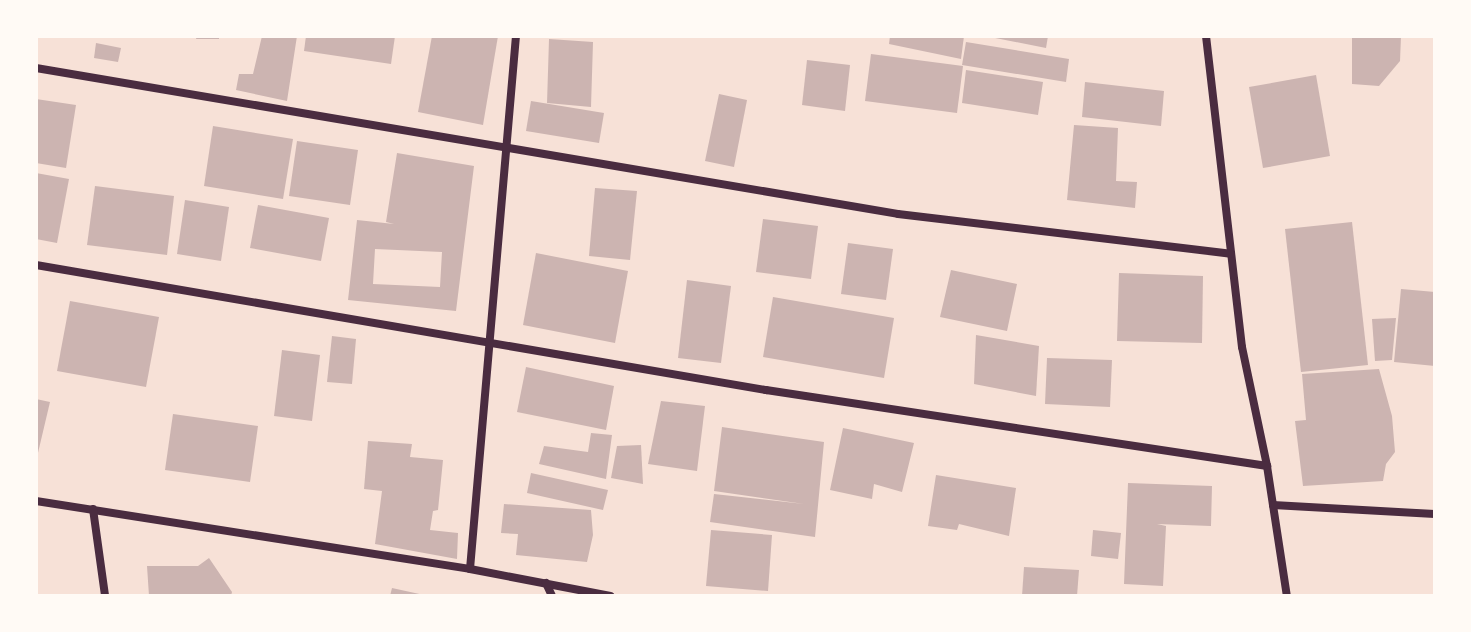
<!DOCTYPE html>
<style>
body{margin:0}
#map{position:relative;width:1471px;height:632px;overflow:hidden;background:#f7e1d7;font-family:"Crimson Pro",serif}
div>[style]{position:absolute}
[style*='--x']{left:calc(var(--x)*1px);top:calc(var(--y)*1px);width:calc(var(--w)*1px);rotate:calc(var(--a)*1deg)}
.building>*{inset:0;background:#ccb4b1}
.minor>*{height:8px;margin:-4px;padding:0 4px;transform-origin:4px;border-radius:4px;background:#4a2c40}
span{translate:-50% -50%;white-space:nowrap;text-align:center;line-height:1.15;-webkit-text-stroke:8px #fffaf5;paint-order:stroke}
.frame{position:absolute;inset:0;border:38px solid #fffaf5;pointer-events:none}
</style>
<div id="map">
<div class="building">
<i style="clip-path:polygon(197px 36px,219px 36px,219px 39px,196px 39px)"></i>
<i style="clip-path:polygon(262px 36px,297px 36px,287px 101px,236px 90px,239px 74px,253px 74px)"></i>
<i style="clip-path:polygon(306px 36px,395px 36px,391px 64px,304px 51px)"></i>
<i style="clip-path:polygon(432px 36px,498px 36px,483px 125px,418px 112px)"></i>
<i style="clip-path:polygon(890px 36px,964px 36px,961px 59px,889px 44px)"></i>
<i style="clip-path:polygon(985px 36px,1048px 36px,1046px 48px)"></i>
<i style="clip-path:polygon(1352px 36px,1401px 36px,1400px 61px,1379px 86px,1352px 84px)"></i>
<i style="clip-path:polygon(549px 39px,593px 42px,591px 107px,547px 103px)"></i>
<i style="clip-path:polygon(966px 42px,1069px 59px,1066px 82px,962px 65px)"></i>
<i style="clip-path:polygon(96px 43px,121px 48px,118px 62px,94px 58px)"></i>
<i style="clip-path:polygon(871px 54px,963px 66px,957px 113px,865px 101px)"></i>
<i style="clip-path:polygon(807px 60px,850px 65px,845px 111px,802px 105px)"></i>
<i style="clip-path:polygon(966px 70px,1043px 82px,1038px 115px,962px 103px)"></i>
<i style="clip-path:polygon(1316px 75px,1330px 156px,1263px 168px,1249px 87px)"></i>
<i style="clip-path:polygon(1085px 82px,1164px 91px,1161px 126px,1082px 117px)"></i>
<i style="clip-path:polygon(719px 94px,747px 100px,734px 167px,705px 161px)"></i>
<i style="clip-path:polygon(36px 99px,76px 105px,66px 168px,36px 163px)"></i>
<i style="clip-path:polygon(531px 101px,604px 113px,599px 143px,526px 131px)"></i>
<i style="clip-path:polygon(1074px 125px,1118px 128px,1116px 181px,1137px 182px,1135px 208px,1067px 200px)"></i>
<i style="clip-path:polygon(213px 126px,293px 139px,283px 199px,204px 186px)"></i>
<i style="clip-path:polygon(297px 141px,358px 150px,350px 205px,289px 196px)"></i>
<i style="clip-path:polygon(evenodd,397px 153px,474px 166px,456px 311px,348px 300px,357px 220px,394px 224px,386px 222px,397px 153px,375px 249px,442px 252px,440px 287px,373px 284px,375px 249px)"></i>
<i style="clip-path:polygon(36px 173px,69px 179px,57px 243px,36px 239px)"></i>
<i style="clip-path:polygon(95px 186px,174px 196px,167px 255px,87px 245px)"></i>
<i style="clip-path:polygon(595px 188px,637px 191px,630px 260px,589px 256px)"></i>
<i style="clip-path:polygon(185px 200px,229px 207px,221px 261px,177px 254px)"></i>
<i style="clip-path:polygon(258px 205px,329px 218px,321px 261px,250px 248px)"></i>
<i style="clip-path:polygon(763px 219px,818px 226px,811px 279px,756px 272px)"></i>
<i style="clip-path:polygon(1352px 222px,1368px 365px,1301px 372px,1285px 229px)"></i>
<i style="clip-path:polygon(848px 243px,893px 249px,886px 300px,841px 294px)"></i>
<i style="clip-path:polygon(536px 253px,628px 271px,615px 343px,523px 325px)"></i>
<i style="clip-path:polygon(951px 270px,1017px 284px,1007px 331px,940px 317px)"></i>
<i style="clip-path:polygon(1119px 273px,1203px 276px,1202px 343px,1117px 341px)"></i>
<i style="clip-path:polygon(687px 280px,731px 286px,721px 363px,678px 358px)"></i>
<i style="clip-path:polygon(1401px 289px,1435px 292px,1435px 366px,1394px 362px)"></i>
<i style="clip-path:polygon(773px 297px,894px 318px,884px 378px,763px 357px)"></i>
<i style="clip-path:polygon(70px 301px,159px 317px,146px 387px,57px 371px)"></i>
<i style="clip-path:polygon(1396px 318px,1392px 360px,1375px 361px,1372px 319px)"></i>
<i style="clip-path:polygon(976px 335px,1039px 346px,1036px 396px,974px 384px)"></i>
<i style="clip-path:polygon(332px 336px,356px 339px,352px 384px,327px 382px)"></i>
<i style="clip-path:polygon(282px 350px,320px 355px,312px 421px,274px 416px)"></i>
<i style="clip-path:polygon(1047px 358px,1112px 360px,1110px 407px,1045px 404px)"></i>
<i style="clip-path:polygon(526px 367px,614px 386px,606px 430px,517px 412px)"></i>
<i style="clip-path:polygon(1379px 369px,1392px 416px,1395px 452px,1386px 464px,1383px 481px,1303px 486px,1295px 421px,1306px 420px,1302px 374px)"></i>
<i style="clip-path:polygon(36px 399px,50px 402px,37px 457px,36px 457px)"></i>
<i style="clip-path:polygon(661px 401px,705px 406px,697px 471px,648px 464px)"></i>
<i style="clip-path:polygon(173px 414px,258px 426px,250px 482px,165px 470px)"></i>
<i style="clip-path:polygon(722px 427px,824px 442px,815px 537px,710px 522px,714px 494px,804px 504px,714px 491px)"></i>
<i style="clip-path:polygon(843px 428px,914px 443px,902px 492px,874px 484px,872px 499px,830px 490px)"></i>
<i style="clip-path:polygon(591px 433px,612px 435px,606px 479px,539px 464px,544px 446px,588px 452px)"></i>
<i style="clip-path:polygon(368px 441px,412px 444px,410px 457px,443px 460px,438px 510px,433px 511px,430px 530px,458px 533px,457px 559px,375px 544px,382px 491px,364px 489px)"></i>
<i style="clip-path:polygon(641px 445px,643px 484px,611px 478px,617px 446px)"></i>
<i style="clip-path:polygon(531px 473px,608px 490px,603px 510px,527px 493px)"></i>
<i style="clip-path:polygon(936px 475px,1016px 488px,1009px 536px,959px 524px,957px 530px,928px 526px)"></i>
<i style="clip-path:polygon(1128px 483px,1212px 486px,1211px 526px,1157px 524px,1166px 526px,1163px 586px,1124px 584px)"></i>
<i style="clip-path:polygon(504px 504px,591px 510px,593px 535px,587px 562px,516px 555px,518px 534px,501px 533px)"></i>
<i style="clip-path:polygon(711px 530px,772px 535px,768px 591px,706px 586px)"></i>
<i style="clip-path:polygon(1093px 530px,1121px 533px,1118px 559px,1091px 556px)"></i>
<i style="clip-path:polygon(209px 558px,232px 592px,231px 596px,149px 596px,147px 566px,198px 566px)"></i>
<i style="clip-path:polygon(1024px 567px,1079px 570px,1077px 596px,1022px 596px)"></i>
<i style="clip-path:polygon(392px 588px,424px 595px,423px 596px,390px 596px)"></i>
</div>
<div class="minor">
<i style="--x:1206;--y:36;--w:313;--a:83.4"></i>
<i style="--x:1242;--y:347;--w:122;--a:78.1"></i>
<i style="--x:1267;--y:466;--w:132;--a:81.3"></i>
<i style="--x:36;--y:68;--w:874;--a:9.61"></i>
<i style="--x:898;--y:214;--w:335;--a:6.8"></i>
<i style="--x:36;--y:265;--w:741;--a:9.72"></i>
<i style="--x:766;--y:390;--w:507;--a:8.63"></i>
<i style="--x:36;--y:501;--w:439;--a:8.9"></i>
<i style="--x:470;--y:569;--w:143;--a:10.9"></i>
<i style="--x:1273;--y:505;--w:162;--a:3.2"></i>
<i style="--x:93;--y:509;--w:88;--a:82.1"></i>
<i style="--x:470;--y:569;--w:535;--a:-85.07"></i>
<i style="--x:546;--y:583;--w:14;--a:65"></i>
</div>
<div class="frame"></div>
</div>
